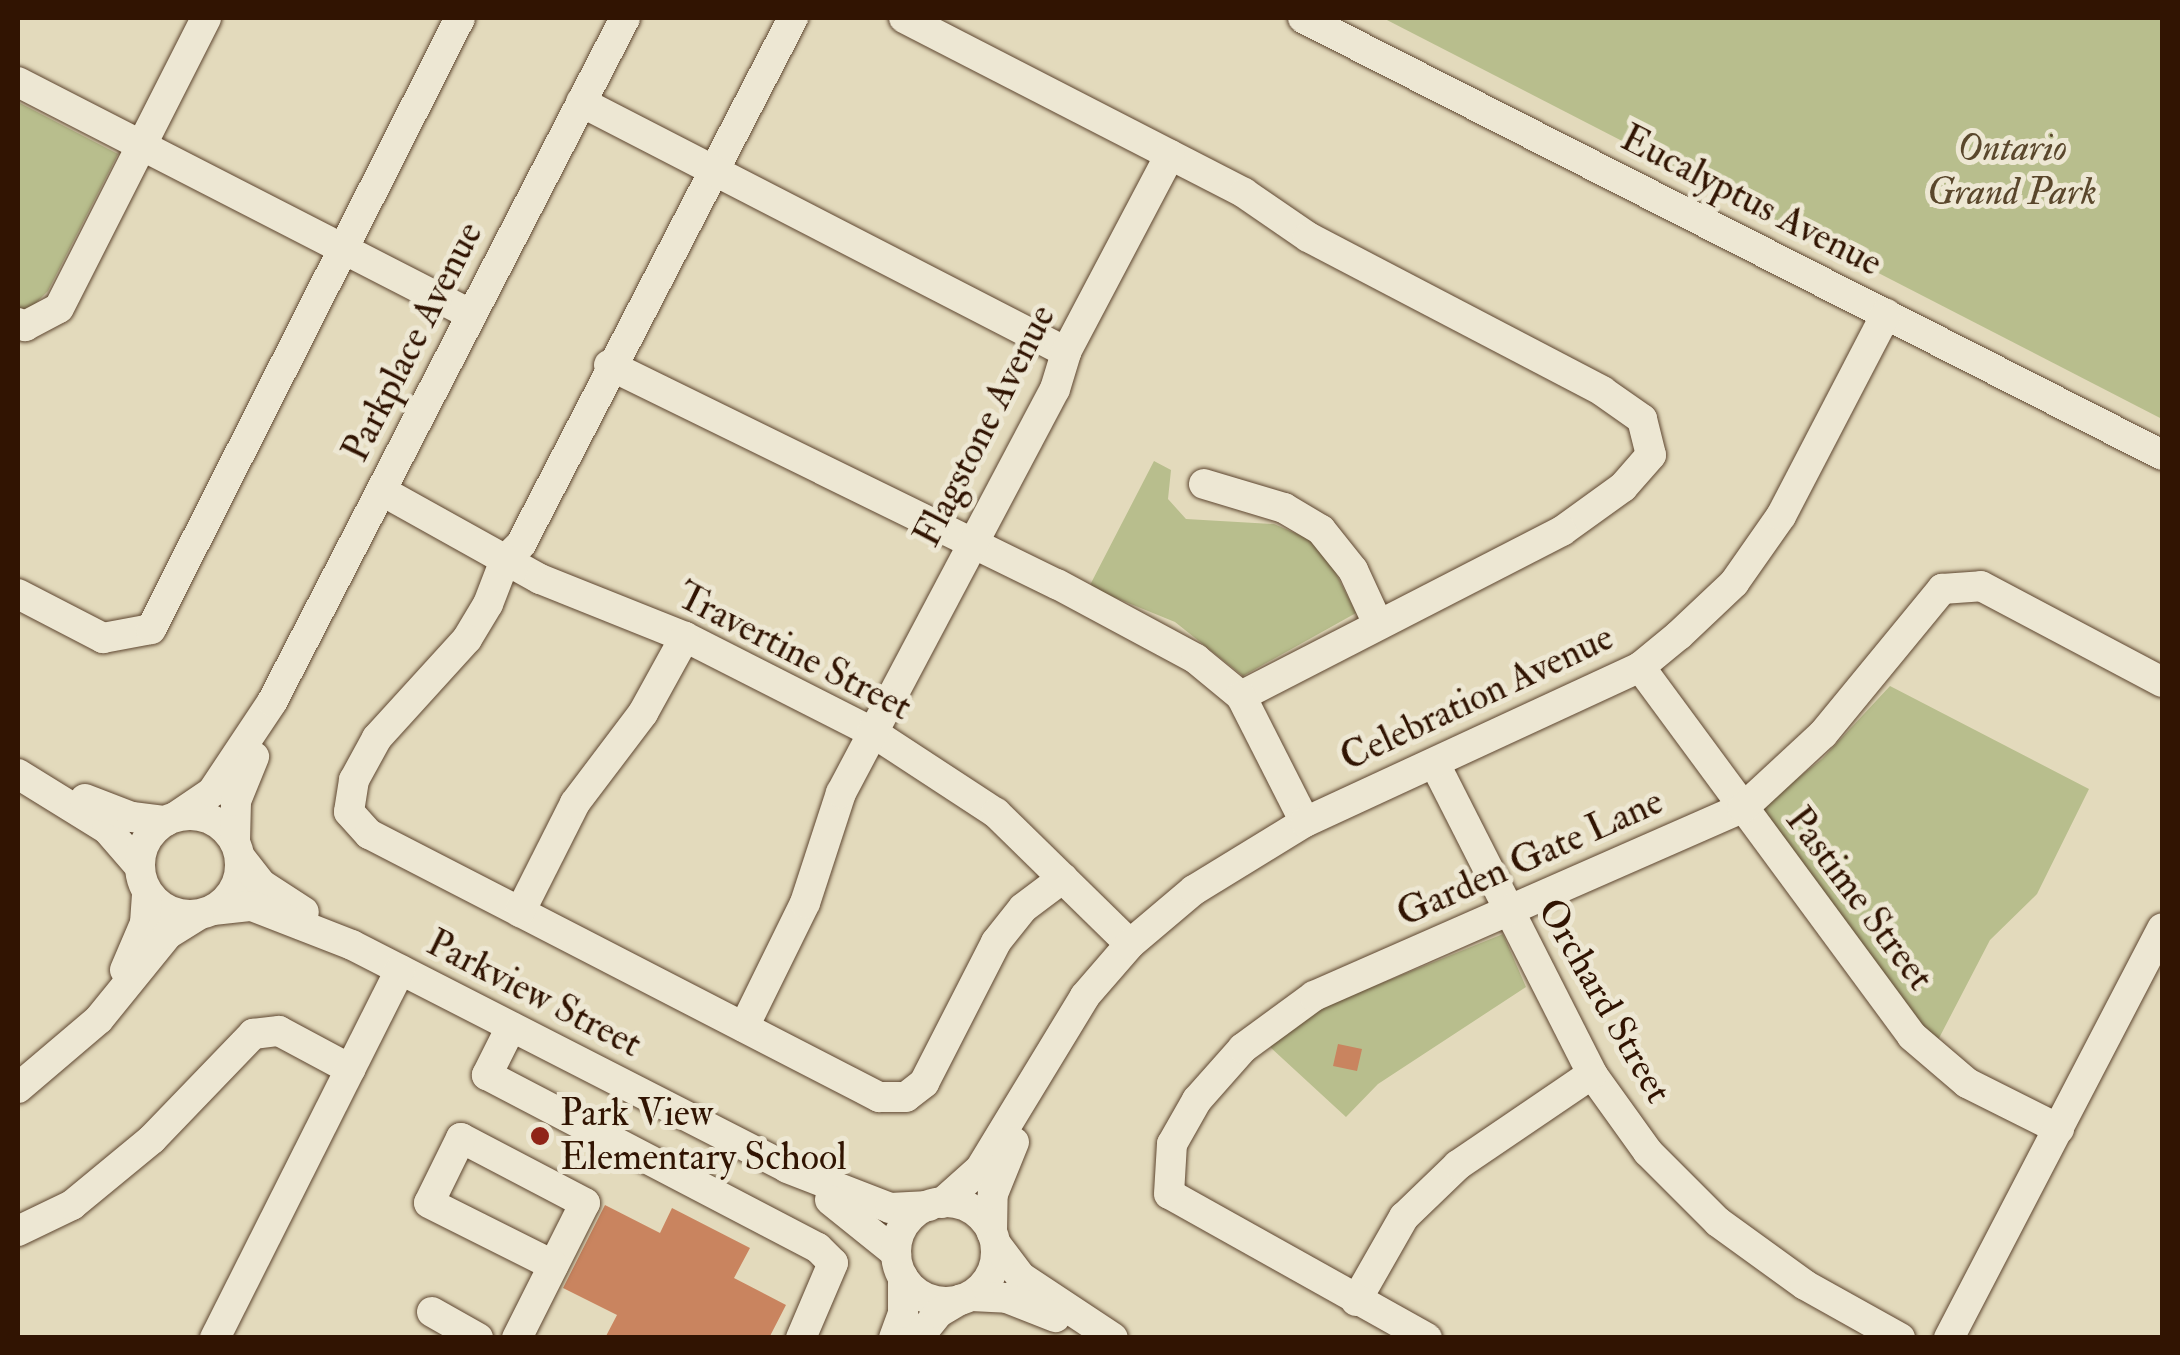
<!DOCTYPE html>
<style>
body{margin:0}
#map{position:relative;width:2180px;height:1355px;overflow:hidden;background:#e3dabc;font-family:"IM FELL Double Pica",serif}
div>[style]{position:absolute}
[style*='--x']{left:calc(var(--x)*1px);top:calc(var(--y)*1px);width:calc(var(--w)*1px);rotate:calc(var(--a)*1deg)}
.green>*{inset:0;background:#b8be8d}
.building>*{inset:0;background:#c9845f}
.roads{filter:drop-shadow(0 0 2px #5e4630) drop-shadow(0 0 2px #5e4630)}
.minor>*{height:30px;margin:-15px;padding:0 15px;transform-origin:15px;border-radius:15px;background:#ede7d3}
.minor>.ring{margin:-15px;padding:0;box-sizing:content-box;background:none;border:30px solid #ede7d3;border-radius:50%}
.dots>*{width:28px;height:28px;translate:-50% -50%;box-sizing:border-box;border:5px solid #ede7d3;border-radius:50%}
span{translate:-50% -50%;white-space:nowrap;text-align:center;line-height:1.15;-webkit-text-stroke:10px #ede7d3;paint-order:stroke}
.park-label{font-size:38px;color:#5a472c;font-style:italic}
.street-label{font-size:38px;color:#311402}
.poi-label{font-size:38px;color:#311402}
.left{translate:0 -50%;text-align:left}
.frame{position:absolute;inset:0;border:20px solid #311402;pointer-events:none}
</style>
<div id="map">
<div class="green">
<i style="clip-path:polygon(1383px 18px,2162px 18px,2162px 419px)"></i>
<i style="clip-path:polygon(18px 102px,118px 154px,48px 291px,30px 309px,19px 310px)"></i>
<i style="clip-path:polygon(1154px 461px,1171px 470px,1168px 499px,1186px 519px,1274px 524px,1321px 544px,1356px 613px,1243px 676px,1175px 622px,1089px 587px)"></i>
<i style="clip-path:polygon(1890px 686px,2089px 789px,2037px 894px,1990px 940px,1937px 1042px,1897px 1004px,1760px 808px,1822px 759px)"></i>
<i style="clip-path:polygon(1503px 934px,1526px 987px,1378px 1084px,1346px 1117px,1269px 1046px,1320px 1008px)"></i>
</div>
<div class="building">
<i style="clip-path:polygon(1338px 1044px,1362px 1049px,1357px 1071px,1333px 1066px)"></i>
<i style="clip-path:polygon(605px 1205px,660px 1233px,672px 1208px,750px 1248px,734px 1278px,786px 1305px,769px 1338px,605px 1338px,617px 1315px,563px 1288px)"></i>
</div>
<div class="roads">
<div class="minor">
<i style="--x:793;--y:18;--w:592;--a:117.34"></i>
<i style="--x:521;--y:544;--w:23;--a:135"></i>
<i style="--x:505;--y:560;--w:47;--a:111.1"></i>
<i style="--x:488;--y:604;--w:41;--a:121"></i>
<i style="--x:467;--y:639;--w:134;--a:132.3"></i>
<i style="--x:377;--y:738;--w:48;--a:118.7"></i>
<i style="--x:354;--y:780;--w:32;--a:99"></i>
<i style="--x:349;--y:812;--w:30;--a:48"></i>
<i style="--x:369;--y:834;--w:574;--a:27.28"></i>
<i style="--x:879;--y:1097;--w:27;--a:0"></i>
<i style="--x:906;--y:1097;--w:23;--a:-38"></i>
<i style="--x:924;--y:1083;--w:158;--a:-62.9"></i>
<i style="--x:996;--y:942;--w:43;--a:-51.5"></i>
<i style="--x:1023;--y:908;--w:50;--a:-36.9"></i>
<i style="--x:904;--y:18;--w:382;--a:27.2"></i>
<i style="--x:1244;--y:193;--w:78;--a:34.5"></i>
<i style="--x:1308;--y:237;--w:332;--a:27.6"></i>
<i style="--x:1602;--y:391;--w:49;--a:35"></i>
<i style="--x:1642;--y:419;--w:37;--a:76"></i>
<i style="--x:1651;--y:455;--w:43;--a:131.2"></i>
<i style="--x:1623;--y:487;--w:75;--a:144.2"></i>
<i style="--x:1562;--y:531;--w:361;--a:152.8"></i>
<i style="--x:1303;--y:18;--w:964;--a:26.96"></i>
<i style="--x:18;--y:82;--w:510;--a:27.17"></i>
<i style="--x:581;--y:102;--w:546;--a:27.27"></i>
<i style="--x:18;--y:323;--w:8;--a:23"></i>
<i style="--x:25;--y:326;--w:38;--a:-28"></i>
<i style="--x:59;--y:308;--w:325;--a:-63.1"></i>
<i style="--x:609;--y:365;--w:499;--a:26.1"></i>
<i style="--x:1057;--y:584;--w:158;--a:28.3"></i>
<i style="--x:1196;--y:659;--w:58;--a:39.4"></i>
<i style="--x:1241;--y:696;--w:141;--a:63.1"></i>
<i style="--x:1204;--y:484;--w:84;--a:16.7"></i>
<i style="--x:1284;--y:508;--w:43;--a:30.7"></i>
<i style="--x:1321;--y:530;--w:51;--a:51.3"></i>
<i style="--x:1353;--y:570;--w:60;--a:65.2"></i>
<i style="--x:382;--y:491;--w:181;--a:29.1"></i>
<i style="--x:540;--y:579;--w:156;--a:21.8"></i>
<i style="--x:685;--y:637;--w:210;--a:26.9"></i>
<i style="--x:872;--y:732;--w:148;--a:33.2"></i>
<i style="--x:996;--y:813;--w:187;--a:44.4"></i>
<i style="--x:18;--y:594;--w:96;--a:27.4"></i>
<i style="--x:103;--y:638;--w:49;--a:-10.6"></i>
<i style="--x:151;--y:629;--w:685;--a:-63.17"></i>
<i style="--x:1640;--y:667;--w:458;--a:53.6"></i>
<i style="--x:1912;--y:1036;--w:72;--a:40.5"></i>
<i style="--x:1967;--y:1083;--w:103;--a:26.6"></i>
<i style="--x:1436;--y:766;--w:345;--a:63.1"></i>
<i style="--x:1592;--y:1074;--w:96;--a:54.3"></i>
<i style="--x:1648;--y:1152;--w:99;--a:45"></i>
<i style="--x:1718;--y:1222;--w:107;--a:35.9"></i>
<i style="--x:1805;--y:1285;--w:109;--a:29.2"></i>
<i style="--x:18;--y:774;--w:105;--a:31.7"></i>
<i style="--x:107;--y:829;--w:49;--a:49.1"></i>
<i style="--x:85;--y:799;--w:50;--a:21"></i>
<i style="--x:132;--y:817;--w:34;--a:7"></i>
<i class="ring" style="left:140px;top:815px;width:70px;height:70px"></i>
<i style="--x:177;--y:816;--w:42;--a:-34.4"></i>
<i style="--x:212;--y:792;--w:108;--a:-56.3"></i>
<i style="--x:272;--y:702;--w:770;--a:-62.7"></i>
<i style="--x:235;--y:842;--w:41;--a:-88.6"></i>
<i style="--x:236;--y:801;--w:48;--a:-67.8"></i>
<i style="--x:240;--y:857;--w:34;--a:52"></i>
<i style="--x:261;--y:884;--w:51;--a:33.1"></i>
<i style="--x:213;--y:910;--w:39;--a:-6"></i>
<i style="--x:252;--y:906;--w:107;--a:21.3"></i>
<i style="--x:352;--y:945;--w:489;--a:27.1"></i>
<i style="--x:787;--y:1168;--w:110;--a:21.2"></i>
<i style="--x:890;--y:1208;--w:39;--a:-3"></i>
<i style="--x:520;--y:912;--w:122;--a:-63.2"></i>
<i style="--x:575;--y:803;--w:113;--a:-52.9"></i>
<i style="--x:643;--y:713;--w:87;--a:-61.1"></i>
<i style="--x:125;--y:970;--w:51;--a:-66.9"></i>
<i style="--x:145;--y:923;--w:31;--a:-86"></i>
<i style="--x:511;--y:1027;--w:54;--a:116.6"></i>
<i style="--x:487;--y:1075;--w:373;--a:27.6"></i>
<i style="--x:818;--y:1248;--w:21;--a:45"></i>
<i style="--x:833;--y:1263;--w:82;--a:113.1"></i>
<i style="--x:744;--y:1027;--w:138;--a:-63.8"></i>
<i style="--x:805;--y:903;--w:116;--a:-71.9"></i>
<i style="--x:841;--y:793;--w:457;--a:-62.1"></i>
<i style="--x:1055;--y:389;--w:39;--a:-73"></i>
<i style="--x:1066;--y:352;--w:223;--a:-62.2"></i>
<i style="--x:18;--y:1088;--w:106;--a:-40.4"></i>
<i style="--x:99;--y:1019;--w:109;--a:-50.9"></i>
<i style="--x:168;--y:934;--w:36;--a:-32"></i>
<i style="--x:830;--y:1200;--w:85;--a:38.8"></i>
<i class="ring" style="left:896px;top:1202px;width:70px;height:70px"></i>
<i style="--x:942;--y:1203;--w:51;--a:-41.8"></i>
<i style="--x:980;--y:1169;--w:202;--a:-58.7"></i>
<i style="--x:1085;--y:996;--w:69;--a:-49.1"></i>
<i style="--x:1130;--y:944;--w:84;--a:-40.2"></i>
<i style="--x:1194;--y:890;--w:130;--a:-31.5"></i>
<i style="--x:1305;--y:822;--w:369;--a:-24.8"></i>
<i style="--x:1640;--y:667;--w:50;--a:-39.4"></i>
<i style="--x:1679;--y:635;--w:76;--a:-43.4"></i>
<i style="--x:1734;--y:583;--w:82;--a:-55"></i>
<i style="--x:1781;--y:516;--w:228;--a:-62.5"></i>
<i style="--x:18;--y:1231;--w:60;--a:-25.7"></i>
<i style="--x:72;--y:1205;--w:104;--a:-39.5"></i>
<i style="--x:152;--y:1139;--w:146;--a:-46.1"></i>
<i style="--x:253;--y:1034;--w:26;--a:-7"></i>
<i style="--x:279;--y:1031;--w:81;--a:28.2"></i>
<i style="--x:992;--y:1233;--w:39;--a:-89"></i>
<i style="--x:993;--y:1194;--w:56;--a:-68"></i>
<i style="--x:996;--y:1244;--w:41;--a:52.9"></i>
<i style="--x:1021;--y:1277;--w:110;--a:33.5"></i>
<i style="--x:971;--y:1296;--w:36;--a:3"></i>
<i style="--x:1007;--y:1298;--w:52;--a:21.6"></i>
<i style="--x:1356;--y:1301;--w:97;--a:-60.3"></i>
<i style="--x:1404;--y:1217;--w:75;--a:-43.9"></i>
<i style="--x:1458;--y:1165;--w:162;--a:-34.2"></i>
<i style="--x:432;--y:1312;--w:53;--a:29.5"></i>
<i style="--x:215;--y:1338;--w:412;--a:-63.3"></i>
<i style="--x:517;--y:1338;--w:151;--a:-63.3"></i>
<i style="--x:585;--y:1203;--w:140;--a:-152.3"></i>
<i style="--x:461;--y:1138;--w:72;--a:116.2"></i>
<i style="--x:429;--y:1203;--w:139;--a:26.6"></i>
<i style="--x:894;--y:1338;--w:27;--a:-70"></i>
<i style="--x:903;--y:1313;--w:36;--a:-90"></i>
<i style="--x:918;--y:1338;--w:32;--a:-51"></i>
<i style="--x:938;--y:1313;--w:26;--a:-31"></i>
<i style="--x:1427;--y:1338;--w:295;--a:-150.8"></i>
<i style="--x:1169;--y:1194;--w:50;--a:-86.6"></i>
<i style="--x:1172;--y:1144;--w:51;--a:-60.4"></i>
<i style="--x:1197;--y:1100;--w:69;--a:-48.5"></i>
<i style="--x:1243;--y:1048;--w:88;--a:-36.2"></i>
<i style="--x:1314;--y:996;--w:468;--a:-23.7"></i>
<i style="--x:1743;--y:808;--w:109;--a:-42.8"></i>
<i style="--x:1823;--y:734;--w:188;--a:-50.6"></i>
<i style="--x:1942;--y:589;--w:39;--a:-4"></i>
<i style="--x:1981;--y:586;--w:205;--a:27.9"></i>
<i style="--x:1949;--y:1338;--w:462;--a:-62.5"></i>
</div>
</div>
<div class="dots">
<i style="left:540px;top:1136px;background:#8f2418"></i>
</div>
<div class="park-label">
<span style="left:2012px;top:171px">Ontario<br>Grand Park</span>
</div>
<div class="street-label">
<span style="left:1751px;top:201px;rotate:27deg">Eucalyptus Avenue</span>
<span style="left:413px;top:342px;rotate:-63deg">Parkplace Avenue</span>
<span style="left:985px;top:426px;rotate:-63deg">Flagstone Avenue</span>
<span style="left:794px;top:652px;rotate:27deg">Travertine Street</span>
<span style="left:1477px;top:698px;rotate:-25deg">Celebration Avenue</span>
<span style="left:1530px;top:858px;rotate:-24deg">Garden Gate Lane</span>
<span style="left:1859px;top:899px;rotate:53deg">Pastime Street</span>
<span style="left:534px;top:994px;rotate:27deg">Parkview Street</span>
<span style="left:1604px;top:1001px;rotate:60deg">Orchard Street</span>
</div>
<div class="poi-label">
<span class="left" style="left:560px;top:1136px">Park View<br>Elementary School</span>
</div>
<div class="frame"></div>
</div>
